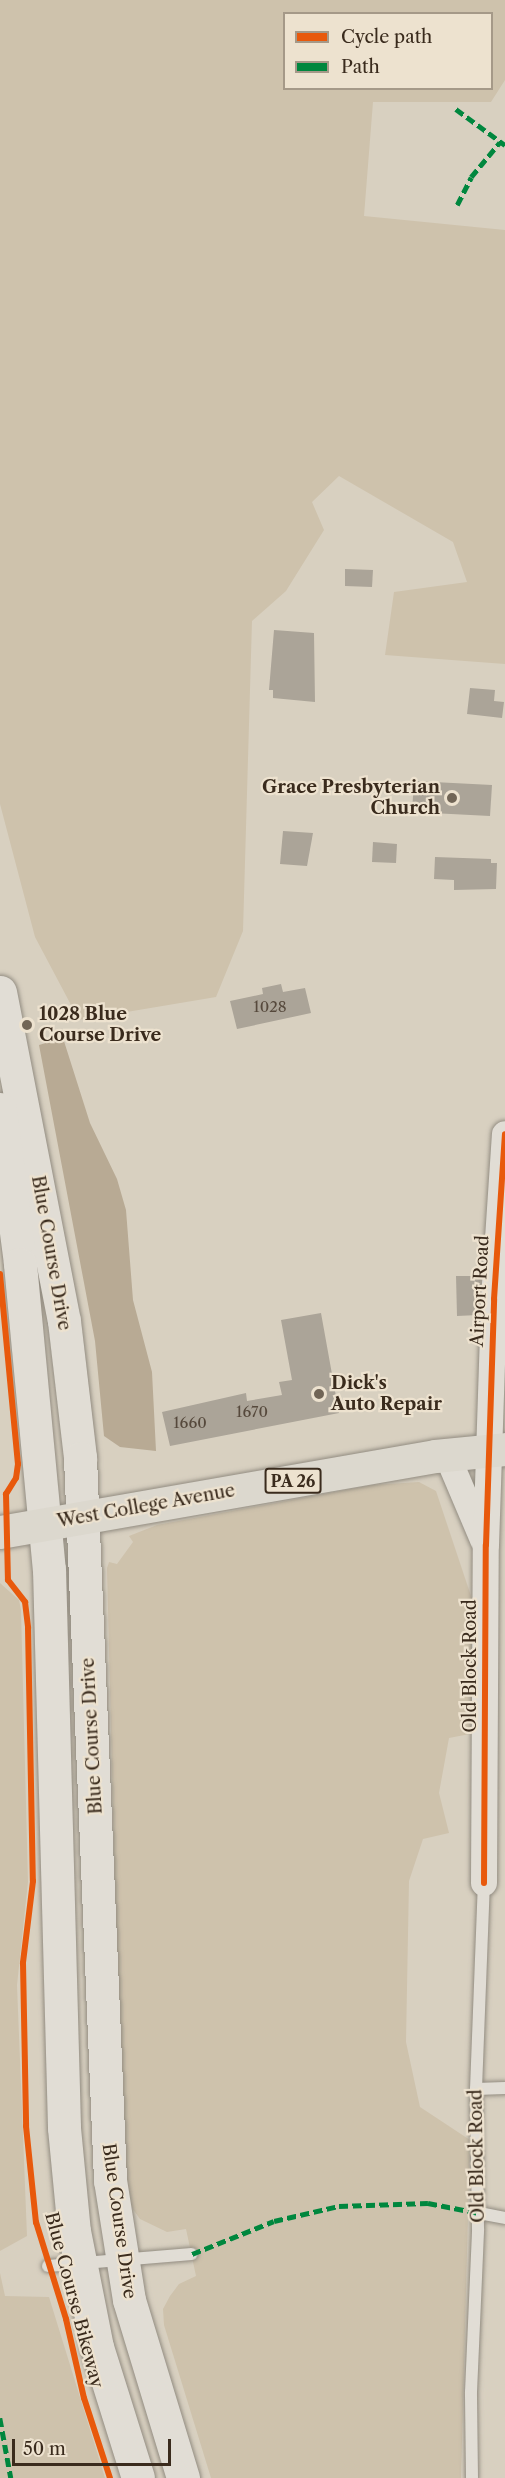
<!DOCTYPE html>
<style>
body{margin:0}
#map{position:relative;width:505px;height:2478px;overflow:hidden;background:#d8d0c0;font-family:"Libre Caslon Text",serif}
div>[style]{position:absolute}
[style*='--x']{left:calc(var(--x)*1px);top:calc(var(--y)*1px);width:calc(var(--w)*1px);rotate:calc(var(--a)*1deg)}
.green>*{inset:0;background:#cec2ac}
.water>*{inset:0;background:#b8aa94}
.building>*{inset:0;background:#aba498}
.roads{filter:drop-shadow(0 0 2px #928c81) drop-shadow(0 0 2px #928c81)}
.service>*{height:12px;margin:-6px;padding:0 6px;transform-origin:6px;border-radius:6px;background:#e1ddd5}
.minor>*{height:26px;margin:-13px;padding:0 13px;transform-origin:13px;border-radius:13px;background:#e1ddd5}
.secondary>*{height:33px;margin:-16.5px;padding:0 16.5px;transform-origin:16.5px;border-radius:16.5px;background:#e1ddd5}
.primary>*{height:33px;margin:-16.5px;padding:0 16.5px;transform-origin:16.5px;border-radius:16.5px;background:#dcd8ce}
.quiet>*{height:4.5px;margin-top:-2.25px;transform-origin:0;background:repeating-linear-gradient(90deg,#00873e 0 9px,transparent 0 13.5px)}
.cycleway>*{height:6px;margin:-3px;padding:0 3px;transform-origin:3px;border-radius:3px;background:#e8590c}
.dots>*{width:16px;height:16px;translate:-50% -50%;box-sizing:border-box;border:3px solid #ede2cf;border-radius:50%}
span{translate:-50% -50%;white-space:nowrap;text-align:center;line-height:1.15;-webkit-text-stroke:4.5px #ede2cf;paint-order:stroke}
.number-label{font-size:15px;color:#56493c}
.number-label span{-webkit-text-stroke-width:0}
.shield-label span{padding:2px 4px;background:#ede2cf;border:2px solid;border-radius:4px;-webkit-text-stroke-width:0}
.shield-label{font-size:16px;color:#3a2b1d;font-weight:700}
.poi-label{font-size:18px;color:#3a2b1d;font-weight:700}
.right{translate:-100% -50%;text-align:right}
.left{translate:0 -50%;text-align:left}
.street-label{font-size:18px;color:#3a2b1d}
.legend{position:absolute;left:283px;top:12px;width:210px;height:78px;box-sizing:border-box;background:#ede2cf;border:2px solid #a59988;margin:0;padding:8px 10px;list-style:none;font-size:18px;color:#3a2b1d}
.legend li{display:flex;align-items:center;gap:12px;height:30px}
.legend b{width:30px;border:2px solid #a59988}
.scale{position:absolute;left:12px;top:2439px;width:159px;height:27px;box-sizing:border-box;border:3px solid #3a2b1d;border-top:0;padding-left:8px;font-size:18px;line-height:21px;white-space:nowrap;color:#3a2b1d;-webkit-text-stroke:4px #ede2cf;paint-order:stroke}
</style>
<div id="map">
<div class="green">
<i style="clip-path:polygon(evenodd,0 0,505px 0,505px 80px,491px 102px,373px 102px,364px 216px,505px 230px,505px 664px,385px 655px,394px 592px,467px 582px,453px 542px,339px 476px,312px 502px,324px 530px,286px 591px,252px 621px,243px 931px,216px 997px,79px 1020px,35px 937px,0 804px,0 0,284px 14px,492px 14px,492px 88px,284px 88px,284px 14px)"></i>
<i style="clip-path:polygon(419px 1482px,436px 1491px,474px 1605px,475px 1733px,449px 1738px,439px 1793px,449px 1833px,423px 1839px,409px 1881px,406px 2042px,420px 2107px,470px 2140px,461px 2478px,211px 2478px,164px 2325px,163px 2309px,170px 2296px,179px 2284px,196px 2276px,186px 2229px,167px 2232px,140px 2219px,132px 2208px,126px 2186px,118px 2015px,107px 1568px,109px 1562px,117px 1564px,133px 1542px,129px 1536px,157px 1525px,372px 1485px)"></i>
<i style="clip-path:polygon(0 1583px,19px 1600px,21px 1610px,28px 1882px,17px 1985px,27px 2236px,0 2251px)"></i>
<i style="clip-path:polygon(0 2273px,5px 2296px,49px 2297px,105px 2478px,0 2478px)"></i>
</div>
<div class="water">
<i style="clip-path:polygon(63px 1038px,90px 1123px,117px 1179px,126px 1210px,133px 1300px,152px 1372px,156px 1451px,120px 1447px,104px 1436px,95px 1341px,39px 1045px)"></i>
</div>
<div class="building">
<i style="clip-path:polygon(345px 569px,373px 570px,372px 587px,345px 586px)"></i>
<i style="clip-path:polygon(274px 630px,314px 633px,315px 702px,273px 698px,273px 690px,269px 690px)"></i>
<i style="clip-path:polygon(470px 688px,495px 690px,494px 701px,504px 702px,502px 718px,467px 714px)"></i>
<i style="clip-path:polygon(414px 781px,492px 785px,490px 816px,412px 812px)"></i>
<i style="clip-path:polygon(283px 831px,313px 833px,307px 866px,280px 864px)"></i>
<i style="clip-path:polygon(373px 842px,397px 844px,396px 863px,372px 862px)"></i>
<i style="clip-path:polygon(435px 857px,491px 859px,491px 863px,497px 863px,496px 889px,454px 890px,454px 880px,434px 879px)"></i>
<i style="clip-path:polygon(281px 984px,283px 992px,305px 988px,311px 1013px,237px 1029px,230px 1001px,263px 994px,262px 988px)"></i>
<i style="clip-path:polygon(456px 1276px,481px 1276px,478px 1315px,457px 1316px)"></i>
<i style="clip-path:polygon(321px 1313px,339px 1413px,170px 1446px,162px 1412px,246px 1393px,247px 1401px,282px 1395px,279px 1382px,292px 1380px,281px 1320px)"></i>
</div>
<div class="roads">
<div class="service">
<i style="--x:476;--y:2089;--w:29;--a:-2"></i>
<i style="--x:479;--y:2213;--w:26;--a:11"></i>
<i style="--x:48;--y:2266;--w:144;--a:-4.8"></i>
<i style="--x:472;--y:2478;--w:86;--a:-90.7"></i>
<i style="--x:471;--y:2392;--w:163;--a:-87.5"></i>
<i style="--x:478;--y:2229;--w:140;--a:-90.8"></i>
<i style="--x:476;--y:2089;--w:206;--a:-87.8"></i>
</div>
<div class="minor">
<i style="--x:447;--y:1455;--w:92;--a:67"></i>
<i style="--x:484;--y:1883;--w:338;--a:-89.7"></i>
<i style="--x:486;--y:1545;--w:246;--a:-88.1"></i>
<i style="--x:494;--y:1299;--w:165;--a:-86.2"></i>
</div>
<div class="secondary">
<i style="--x:0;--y:992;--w:335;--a:79"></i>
<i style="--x:64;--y:1321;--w:138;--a:83.3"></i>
<i style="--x:80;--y:1458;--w:723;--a:87.62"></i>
<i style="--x:110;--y:2180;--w:121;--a:81"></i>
<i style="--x:129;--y:2300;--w:186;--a:73.1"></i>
<i style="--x:0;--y:1109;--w:156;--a:82.6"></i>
<i style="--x:20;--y:1264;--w:306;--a:84.6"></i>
<i style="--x:49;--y:1569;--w:559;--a:88.46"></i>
<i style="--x:64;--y:2128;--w:103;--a:84.5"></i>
<i style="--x:74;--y:2231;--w:118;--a:78.8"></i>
<i style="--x:97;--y:2347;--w:137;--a:72.6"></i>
</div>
<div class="primary">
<i style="--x:0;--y:1532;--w:442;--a:-9.9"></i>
<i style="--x:435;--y:1456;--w:70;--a:-5.7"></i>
</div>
</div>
<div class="quiet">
<i style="--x:456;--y:109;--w:61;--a:36.3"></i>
<i style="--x:457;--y:205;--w:31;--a:-63"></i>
<i style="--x:471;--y:177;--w:45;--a:-50.4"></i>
<i style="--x:192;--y:2254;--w:88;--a:-21.9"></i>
<i style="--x:274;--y:2221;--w:67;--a:-13"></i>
<i style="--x:339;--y:2206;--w:89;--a:-1.9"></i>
<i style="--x:428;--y:2203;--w:52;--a:11.1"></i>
<i style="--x:0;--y:2418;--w:61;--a:79.6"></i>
</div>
<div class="cycleway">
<i style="--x:0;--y:1274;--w:191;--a:84.6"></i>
<i style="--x:18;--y:1464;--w:14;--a:98"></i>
<i style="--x:16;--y:1478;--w:19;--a:122"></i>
<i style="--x:6;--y:1494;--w:86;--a:88.7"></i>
<i style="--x:8;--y:1580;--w:28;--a:52"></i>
<i style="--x:25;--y:1602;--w:26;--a:83"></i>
<i style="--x:28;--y:1628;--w:253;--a:88.9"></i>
<i style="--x:33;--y:1881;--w:83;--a:97"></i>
<i style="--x:23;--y:1963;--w:163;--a:88.9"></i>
<i style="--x:26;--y:2126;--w:97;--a:84.1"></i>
<i style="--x:36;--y:2222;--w:102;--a:72.8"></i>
<i style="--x:66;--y:2319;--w:81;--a:77.2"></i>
<i style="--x:84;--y:2398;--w:84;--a:72"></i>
<i style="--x:484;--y:1883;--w:338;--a:-89.7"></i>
<i style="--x:486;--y:1545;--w:246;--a:-88.1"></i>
<i style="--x:494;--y:1299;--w:165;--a:-86.2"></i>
</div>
<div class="dots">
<i style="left:452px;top:798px;background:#716556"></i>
<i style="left:27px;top:1025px;background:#716556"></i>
<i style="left:319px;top:1394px;background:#716556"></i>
</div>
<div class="number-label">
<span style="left:270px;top:1007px">1028</span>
<span style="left:252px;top:1412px">1670</span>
<span style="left:190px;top:1423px">1660</span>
</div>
<div class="shield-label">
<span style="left:293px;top:1481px">PA 26</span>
</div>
<div class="poi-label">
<span class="right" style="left:440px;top:798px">Grace Presbyterian<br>Church</span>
<span class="left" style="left:39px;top:1025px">1028 Blue<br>Course Drive</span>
<span class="left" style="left:331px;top:1394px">Dick's<br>Auto Repair</span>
</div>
<div class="street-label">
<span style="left:51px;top:1253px;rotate:80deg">Blue Course Drive</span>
<span style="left:480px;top:1291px;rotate:-87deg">Airport Road</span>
<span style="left:146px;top:1506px;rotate:-10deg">West College Avenue</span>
<span style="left:470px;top:1666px;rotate:-90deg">Old Block Road</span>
<span style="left:92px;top:1736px;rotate:-93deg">Blue Course Drive</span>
<span style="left:477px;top:2156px;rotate:-91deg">Old Block Road</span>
<span style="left:119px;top:2221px;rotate:82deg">Blue Course Drive</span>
<span style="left:74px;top:2300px;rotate:75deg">Blue Course Bikeway</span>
</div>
<ul class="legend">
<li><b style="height:8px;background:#e8590c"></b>Cycle path</li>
<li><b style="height:8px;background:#00873e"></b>Path</li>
</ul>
<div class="scale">50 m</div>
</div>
